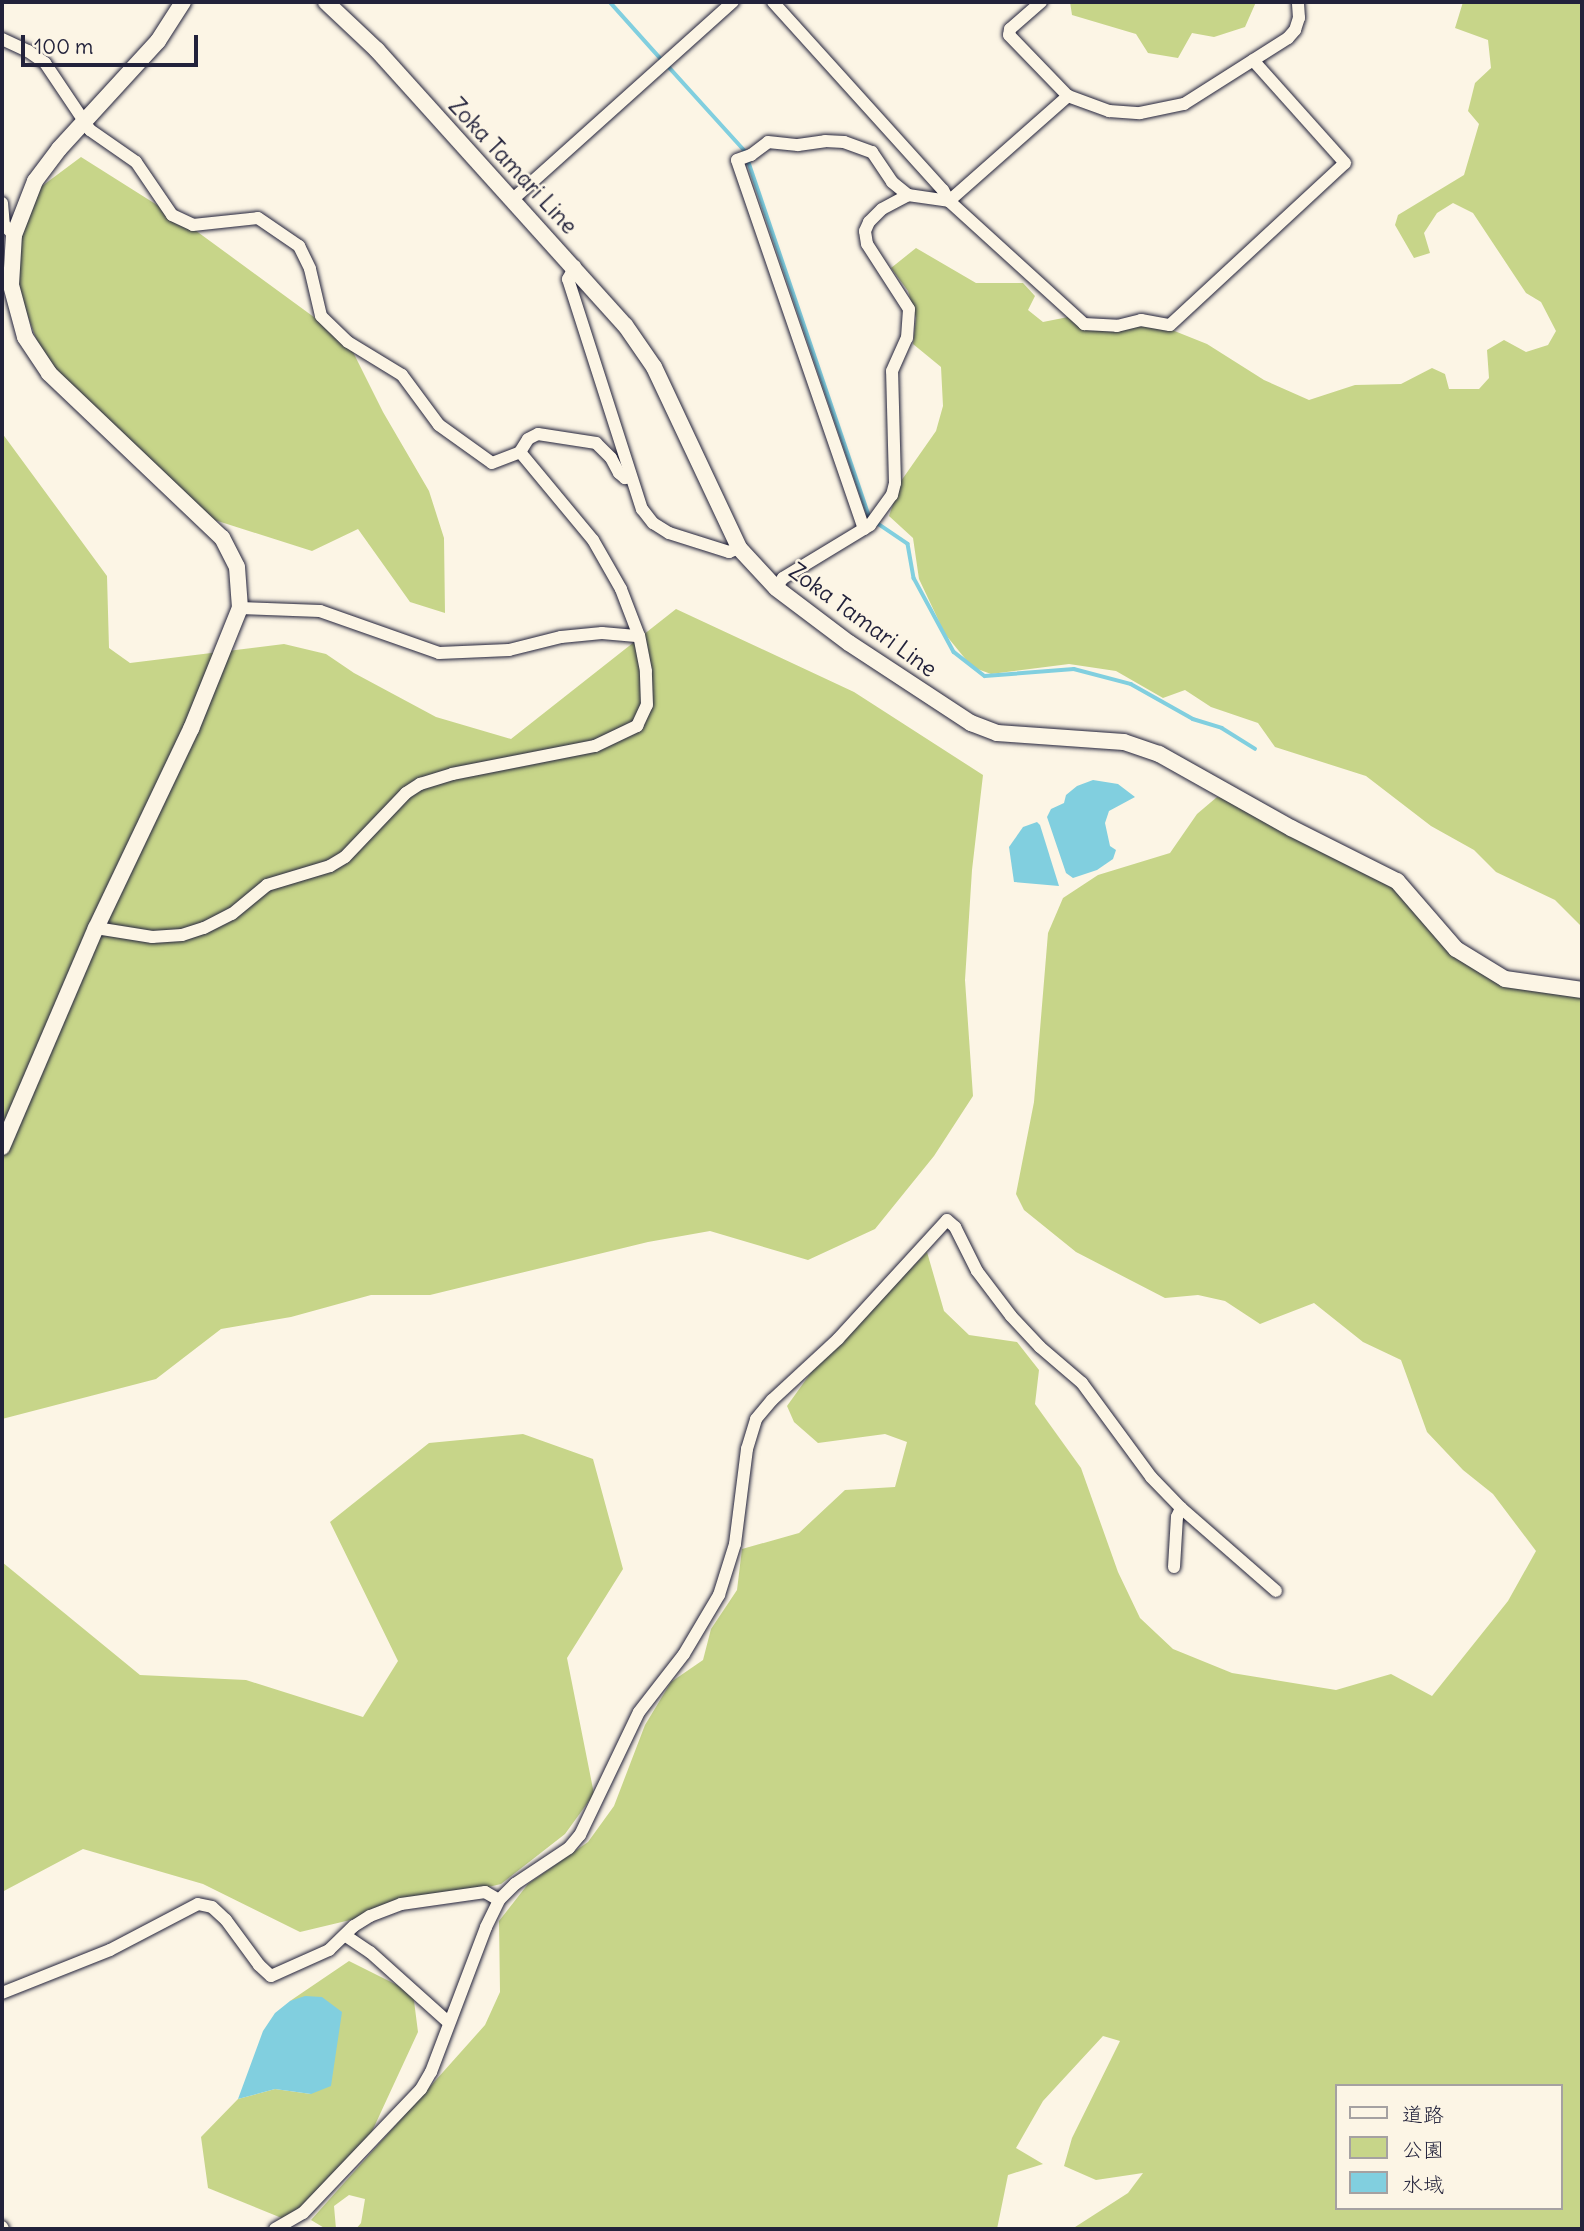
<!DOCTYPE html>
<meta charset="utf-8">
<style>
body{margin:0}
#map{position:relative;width:1584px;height:2231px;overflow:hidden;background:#fcf5e5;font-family:Delius,"Klee One",sans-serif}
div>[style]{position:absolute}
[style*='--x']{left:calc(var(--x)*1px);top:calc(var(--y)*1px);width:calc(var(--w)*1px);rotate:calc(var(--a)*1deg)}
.green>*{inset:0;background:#c7d589}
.water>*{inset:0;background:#81cfdf}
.stream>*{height:3.5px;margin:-1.75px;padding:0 1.75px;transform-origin:1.75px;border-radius:1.75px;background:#81cfdf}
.roads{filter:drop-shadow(0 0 2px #22223b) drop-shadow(0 0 2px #22223b)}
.street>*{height:12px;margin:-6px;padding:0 6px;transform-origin:6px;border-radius:6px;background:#fcf5e5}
.secondary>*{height:16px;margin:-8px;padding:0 8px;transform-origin:8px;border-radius:8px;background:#fcf5e5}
span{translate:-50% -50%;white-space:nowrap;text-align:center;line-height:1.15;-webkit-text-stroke:5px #fcf5e5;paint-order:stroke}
.street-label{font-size:23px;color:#22223b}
.frame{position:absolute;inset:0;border:4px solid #22223b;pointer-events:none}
.legend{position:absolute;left:1335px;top:2084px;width:228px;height:126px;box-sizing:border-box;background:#fcf5e5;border:2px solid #a5a1a1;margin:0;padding:9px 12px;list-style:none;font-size:21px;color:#22223b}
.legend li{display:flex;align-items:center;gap:14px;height:35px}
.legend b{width:35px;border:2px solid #a5a1a1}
.scale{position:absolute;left:21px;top:35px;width:177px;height:32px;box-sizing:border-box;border:4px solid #22223b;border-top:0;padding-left:9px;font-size:21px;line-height:24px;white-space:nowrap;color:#22223b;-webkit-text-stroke:5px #fcf5e5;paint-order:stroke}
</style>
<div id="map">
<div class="green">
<i style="clip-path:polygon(1070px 2px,1256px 2px,1245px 27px,1214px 37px,1192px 33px,1178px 58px,1148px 53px,1136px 34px,1072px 15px)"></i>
<i style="clip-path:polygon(1463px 2px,1582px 2px,1582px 927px,1555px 900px,1496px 872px,1474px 850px,1431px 826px,1366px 776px,1275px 747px,1258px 723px,1211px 707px,1185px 690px,1163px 698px,1116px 671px,1069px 664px,991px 674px,972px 667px,945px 634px,919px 579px,913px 538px,889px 516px,901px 481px,936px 431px,943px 406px,941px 367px,913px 344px,916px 318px,908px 291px,891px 268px,916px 248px,976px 283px,1023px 283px,1035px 296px,1028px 310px,1043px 322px,1068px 317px,1172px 330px,1207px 344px,1264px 380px,1309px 400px,1355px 385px,1401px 384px,1432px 368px,1445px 374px,1449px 389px,1479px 389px,1489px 378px,1487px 350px,1504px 340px,1526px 352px,1548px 345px,1556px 331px,1541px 302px,1526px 293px,1473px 213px,1453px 203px,1437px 213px,1424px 233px,1430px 253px,1414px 258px,1395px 225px,1398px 215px,1464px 175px,1479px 124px,1468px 111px,1475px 83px,1491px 68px,1488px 40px,1455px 28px)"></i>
<i style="clip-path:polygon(81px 157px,184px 222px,348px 342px,383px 412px,429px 491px,444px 538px,445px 613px,410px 602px,358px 529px,312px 551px,202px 516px,49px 373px,10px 269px,26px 198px)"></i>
<i style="clip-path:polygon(2px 433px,107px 576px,109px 648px,130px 663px,284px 644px,326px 654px,354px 673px,436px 717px,511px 739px,676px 609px,854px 692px,983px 775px,972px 870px,965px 980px,973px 1096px,934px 1156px,875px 1229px,808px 1260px,710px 1231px,648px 1242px,430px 1295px,371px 1295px,291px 1317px,221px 1329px,156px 1379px,2px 1419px)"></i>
<i style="clip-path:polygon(evenodd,1217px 797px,1230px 800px,1393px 886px,1452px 954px,1582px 997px,1582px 2229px,1072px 2229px,1128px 2193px,1143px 2173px,1096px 2180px,1064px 2166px,1072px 2138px,1120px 2041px,1103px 2036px,1043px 2101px,1016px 2148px,1043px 2164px,1008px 2175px,997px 2229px,356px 2229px,361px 2223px,365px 2199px,349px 2195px,334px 2206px,336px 2229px,326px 2229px,311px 2220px,485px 2025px,500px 1992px,499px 1921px,528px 1884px,588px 1842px,614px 1806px,645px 1725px,671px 1682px,703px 1660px,711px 1629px,737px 1590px,742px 1549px,799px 1533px,845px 1490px,895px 1487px,907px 1442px,885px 1434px,818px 1443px,794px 1422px,787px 1406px,815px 1367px,927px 1252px,944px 1311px,969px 1335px,1017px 1342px,1039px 1370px,1035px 1404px,1081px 1468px,1118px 1572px,1140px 1618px,1173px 1649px,1232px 1673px,1336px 1690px,1391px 1674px,1432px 1696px,1508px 1601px,1536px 1551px,1493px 1494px,1463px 1470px,1427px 1432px,1401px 1360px,1363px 1342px,1314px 1303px,1260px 1324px,1225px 1301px,1198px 1295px,1165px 1298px,1076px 1252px,1024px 1210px,1016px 1194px,1034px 1102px,1048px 933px,1063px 898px,1098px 875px,1170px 853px,1197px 814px,1217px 797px,1337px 2086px,1561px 2086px,1561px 2208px,1337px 2208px,1337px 2086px)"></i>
<i style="clip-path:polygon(523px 1434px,593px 1459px,623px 1569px,567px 1658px,594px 1794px,565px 1834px,501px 1884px,300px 1932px,203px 1884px,83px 1849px,2px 1892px,2px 1562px,140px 1675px,246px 1680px,363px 1717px,398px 1661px,330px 1522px,429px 1443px)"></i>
<i style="clip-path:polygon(349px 1961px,413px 1993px,418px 2032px,362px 2153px,289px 2221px,208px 2188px,201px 2137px,238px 2099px,275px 2089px,311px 2094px,322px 1997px,290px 2001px)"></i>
</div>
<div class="water">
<i style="clip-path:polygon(1093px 780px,1118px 784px,1135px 797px,1109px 811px,1105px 823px,1110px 846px,1116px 850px,1113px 859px,1097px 870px,1073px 878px,1066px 873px,1047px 817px,1051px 809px,1064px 803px,1066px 795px,1077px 786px)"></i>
<i style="clip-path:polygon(1037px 822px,1040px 825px,1059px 886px,1014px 882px,1009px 847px,1023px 827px)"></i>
<i style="clip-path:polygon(305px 1996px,322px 1997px,342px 2012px,331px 2086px,311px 2094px,275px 2089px,238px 2099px,263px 2031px,275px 2013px,290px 2001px)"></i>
</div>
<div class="stream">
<i style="--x:610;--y:2;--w:79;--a:48.1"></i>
<i style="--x:668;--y:66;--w:115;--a:47.8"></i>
<i style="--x:745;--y:151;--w:389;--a:71.2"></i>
<i style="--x:877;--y:523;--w:37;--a:34"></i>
<i style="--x:908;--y:544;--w:35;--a:80"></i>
<i style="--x:914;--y:578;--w:84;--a:61.6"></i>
<i style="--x:954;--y:652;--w:39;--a:38"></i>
<i style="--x:985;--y:676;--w:89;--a:-4.5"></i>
<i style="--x:1074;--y:669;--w:59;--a:14.7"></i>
<i style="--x:1131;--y:684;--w:71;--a:29.4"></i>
<i style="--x:1193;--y:719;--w:30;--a:17"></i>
<i style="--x:1222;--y:728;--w:39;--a:32"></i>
</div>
<div class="roads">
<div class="street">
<i style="--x:773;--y:2;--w:253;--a:47.9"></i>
<i style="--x:943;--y:190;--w:13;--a:61"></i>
<i style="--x:949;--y:201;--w:183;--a:42.3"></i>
<i style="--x:1084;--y:324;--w:33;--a:3"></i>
<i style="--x:1117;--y:326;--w:25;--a:-14"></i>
<i style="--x:1141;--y:320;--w:29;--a:10"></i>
<i style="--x:1170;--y:325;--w:238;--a:-42.8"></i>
<i style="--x:1345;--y:163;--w:138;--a:-131.8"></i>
<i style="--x:1041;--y:2;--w:41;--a:138.9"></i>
<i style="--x:1010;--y:29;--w:6;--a:99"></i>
<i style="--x:1009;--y:35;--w:85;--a:46"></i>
<i style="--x:1068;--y:96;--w:44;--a:20.1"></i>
<i style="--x:1109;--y:111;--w:31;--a:4"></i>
<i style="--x:1140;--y:113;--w:45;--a:-11.6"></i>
<i style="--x:1184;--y:104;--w:123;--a:-32.4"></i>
<i style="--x:1288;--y:38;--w:11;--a:-49"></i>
<i style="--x:1295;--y:30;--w:13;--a:-72"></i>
<i style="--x:1299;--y:18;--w:16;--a:-94"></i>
<i style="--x:2;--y:39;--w:29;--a:25"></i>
<i style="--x:28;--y:51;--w:21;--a:35"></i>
<i style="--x:45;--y:63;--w:81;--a:56.1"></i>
<i style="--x:90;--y:130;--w:56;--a:34.8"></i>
<i style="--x:136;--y:162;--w:64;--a:55.8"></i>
<i style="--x:172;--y:215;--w:23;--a:25"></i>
<i style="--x:193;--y:225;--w:65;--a:-6.1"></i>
<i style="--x:258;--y:218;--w:50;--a:34.3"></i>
<i style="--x:299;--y:246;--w:25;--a:64"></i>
<i style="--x:310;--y:269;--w:48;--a:76.8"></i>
<i style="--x:321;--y:316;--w:37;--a:44"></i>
<i style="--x:348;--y:342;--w:63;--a:31.4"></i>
<i style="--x:402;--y:375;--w:62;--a:53.5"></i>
<i style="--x:439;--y:425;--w:65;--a:35.6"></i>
<i style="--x:492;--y:463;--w:30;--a:-21"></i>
<i style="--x:520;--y:452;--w:15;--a:-58"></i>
<i style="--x:528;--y:439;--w:11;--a:-27"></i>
<i style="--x:538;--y:434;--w:59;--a:8.8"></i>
<i style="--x:596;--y:443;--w:21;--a:45"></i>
<i style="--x:611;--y:458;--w:17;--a:62"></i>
<i style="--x:619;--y:473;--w:8;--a:40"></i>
<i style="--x:625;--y:478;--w:4;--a:-14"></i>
<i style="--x:512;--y:200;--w:297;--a:-41.9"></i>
<i style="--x:2;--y:203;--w:22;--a:85"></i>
<i style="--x:4;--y:225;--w:14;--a:45"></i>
<i style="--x:575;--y:266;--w:15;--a:118"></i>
<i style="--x:568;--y:279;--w:242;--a:72.2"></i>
<i style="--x:642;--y:509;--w:18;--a:52"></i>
<i style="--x:653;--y:523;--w:19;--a:32"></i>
<i style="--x:669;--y:533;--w:63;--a:17.6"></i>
<i style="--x:729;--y:552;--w:11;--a:-22"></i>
<i style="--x:864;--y:529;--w:390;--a:-109"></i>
<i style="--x:737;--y:160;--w:15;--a:-20"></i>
<i style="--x:751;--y:155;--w:21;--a:-37"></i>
<i style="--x:768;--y:142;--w:30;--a:6"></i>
<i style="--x:798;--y:145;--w:27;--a:-8"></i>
<i style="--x:825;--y:141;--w:19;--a:3"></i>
<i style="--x:844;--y:142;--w:30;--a:20"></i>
<i style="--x:872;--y:152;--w:36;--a:56"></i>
<i style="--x:892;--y:182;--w:21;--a:39"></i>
<i style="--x:908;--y:195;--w:41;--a:8.3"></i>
<i style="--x:949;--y:201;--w:159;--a:-41.4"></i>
<i style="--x:776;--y:588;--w:12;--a:-55"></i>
<i style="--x:783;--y:578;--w:102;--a:-31.3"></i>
<i style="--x:870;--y:525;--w:37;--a:-54"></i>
<i style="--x:892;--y:495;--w:12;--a:-76"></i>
<i style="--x:895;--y:483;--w:112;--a:-91.5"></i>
<i style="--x:892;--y:371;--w:36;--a:-66"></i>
<i style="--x:907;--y:338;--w:29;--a:-86"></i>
<i style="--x:909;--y:309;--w:77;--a:-122.9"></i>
<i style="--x:867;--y:244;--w:13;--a:-99"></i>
<i style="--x:865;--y:231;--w:10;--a:-66"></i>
<i style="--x:869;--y:222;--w:18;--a:-45"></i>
<i style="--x:882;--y:209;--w:30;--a:-28"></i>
<i style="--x:240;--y:608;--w:80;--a:2.1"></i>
<i style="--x:320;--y:611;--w:126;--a:19.4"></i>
<i style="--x:439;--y:653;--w:70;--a:-2.5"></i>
<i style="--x:509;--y:650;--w:54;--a:-14"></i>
<i style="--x:561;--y:637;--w:41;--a:-5.6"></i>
<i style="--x:602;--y:633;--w:37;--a:5"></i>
<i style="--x:96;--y:928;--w:57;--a:9.1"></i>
<i style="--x:152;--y:937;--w:30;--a:-4"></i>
<i style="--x:182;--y:935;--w:23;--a:-18"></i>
<i style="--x:204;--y:928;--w:31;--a:-27"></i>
<i style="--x:232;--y:914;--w:45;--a:-39.6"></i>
<i style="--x:267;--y:885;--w:66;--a:-16.8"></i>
<i style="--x:330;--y:866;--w:17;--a:-31"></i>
<i style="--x:345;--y:857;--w:88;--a:-46.4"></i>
<i style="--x:406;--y:793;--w:17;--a:-33"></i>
<i style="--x:420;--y:784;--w:34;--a:-17"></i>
<i style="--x:452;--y:774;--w:146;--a:-11.1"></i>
<i style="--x:595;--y:746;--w:47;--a:-25.5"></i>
<i style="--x:637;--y:726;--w:23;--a:-65"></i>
<i style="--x:647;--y:705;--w:34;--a:-92"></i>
<i style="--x:646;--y:671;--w:36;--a:-101"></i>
<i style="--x:639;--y:636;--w:50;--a:-111"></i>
<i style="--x:621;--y:589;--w:56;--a:-119.7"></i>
<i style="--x:593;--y:540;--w:114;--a:-129.7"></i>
<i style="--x:1174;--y:1567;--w:50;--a:-86.6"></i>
<i style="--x:1177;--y:1517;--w:10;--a:-66"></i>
<i style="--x:346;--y:1936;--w:29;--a:34"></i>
<i style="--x:370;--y:1952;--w:106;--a:41.9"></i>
<i style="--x:2;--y:1993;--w:116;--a:-21.7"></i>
<i style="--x:110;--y:1950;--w:99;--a:-27.6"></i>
<i style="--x:198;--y:1904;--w:14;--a:12"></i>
<i style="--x:212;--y:1907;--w:19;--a:43"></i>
<i style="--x:226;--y:1920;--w:56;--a:53.7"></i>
<i style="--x:259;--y:1965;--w:16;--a:43"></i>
<i style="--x:271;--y:1976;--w:64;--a:-24.1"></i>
<i style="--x:329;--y:1950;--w:35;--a:-44"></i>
<i style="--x:354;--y:1926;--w:19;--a:-32"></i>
<i style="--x:370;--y:1916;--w:33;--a:-21"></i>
<i style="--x:401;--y:1904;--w:85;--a:-8.1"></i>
<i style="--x:485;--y:1892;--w:16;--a:30"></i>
<i style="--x:2;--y:2227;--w:2;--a:63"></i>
<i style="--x:275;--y:2229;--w:32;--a:-30"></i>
<i style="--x:303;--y:2213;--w:171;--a:-46.4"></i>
<i style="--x:421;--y:2089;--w:20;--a:-60"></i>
<i style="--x:431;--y:2072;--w:155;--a:-69.2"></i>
<i style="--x:486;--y:1927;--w:30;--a:-64"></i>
<i style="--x:499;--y:1900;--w:23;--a:-45"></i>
<i style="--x:515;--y:1884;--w:65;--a:-33.7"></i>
<i style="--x:569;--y:1848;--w:17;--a:-50"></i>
<i style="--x:580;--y:1835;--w:136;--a:-64.4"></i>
<i style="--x:639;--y:1712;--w:73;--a:-52.2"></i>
<i style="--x:684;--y:1654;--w:69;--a:-59.3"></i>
<i style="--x:719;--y:1595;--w:53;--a:-72.6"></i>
<i style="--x:735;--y:1544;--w:96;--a:-82.8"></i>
<i style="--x:747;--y:1449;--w:31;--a:-73"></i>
<i style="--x:756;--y:1419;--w:25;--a:-50"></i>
<i style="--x:772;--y:1400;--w:90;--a:-42.7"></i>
<i style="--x:838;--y:1339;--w:161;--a:-47.5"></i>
<i style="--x:947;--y:1220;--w:11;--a:41"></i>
<i style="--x:955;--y:1227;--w:49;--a:63.4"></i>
<i style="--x:977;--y:1271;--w:56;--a:52.9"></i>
<i style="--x:1011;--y:1316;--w:42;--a:46.9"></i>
<i style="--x:1040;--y:1347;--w:55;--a:40.6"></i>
<i style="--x:1082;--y:1383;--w:117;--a:53.7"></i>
<i style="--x:1151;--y:1477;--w:43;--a:45.9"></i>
<i style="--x:1181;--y:1508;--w:126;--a:41.1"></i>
</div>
<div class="secondary">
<i style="--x:326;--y:2;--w:70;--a:43.3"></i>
<i style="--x:377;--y:50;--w:370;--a:48"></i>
<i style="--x:625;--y:325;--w:51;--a:55.4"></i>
<i style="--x:654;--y:367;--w:200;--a:64.8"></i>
<i style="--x:739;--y:548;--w:54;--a:47.2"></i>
<i style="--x:776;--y:588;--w:91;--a:37"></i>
<i style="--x:849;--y:643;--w:146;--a:33.3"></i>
<i style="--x:971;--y:723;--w:28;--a:21"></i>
<i style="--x:997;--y:733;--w:127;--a:4.1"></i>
<i style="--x:1124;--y:742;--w:37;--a:19"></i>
<i style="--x:1159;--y:754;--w:151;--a:29.3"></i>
<i style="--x:1291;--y:828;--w:119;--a:26.6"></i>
<i style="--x:1397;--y:881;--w:90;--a:49.1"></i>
<i style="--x:1456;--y:949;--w:57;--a:31.5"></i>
<i style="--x:1505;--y:979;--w:78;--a:8.1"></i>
<i style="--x:2;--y:1147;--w:238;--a:-66.8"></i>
<i style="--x:96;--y:928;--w:221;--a:-64.5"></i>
<i style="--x:191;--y:729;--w:131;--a:-68"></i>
<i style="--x:240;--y:608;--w:41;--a:-94.2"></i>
<i style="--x:237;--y:567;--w:33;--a:-117"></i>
<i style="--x:222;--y:538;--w:239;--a:-136.4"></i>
<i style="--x:49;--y:373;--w:43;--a:-123.7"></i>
<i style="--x:25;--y:337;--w:54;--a:-105.1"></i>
<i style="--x:11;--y:285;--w:50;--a:-86.6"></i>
<i style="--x:14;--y:235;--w:58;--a:-68.7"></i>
<i style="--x:35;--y:181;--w:40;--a:-53"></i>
<i style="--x:59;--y:149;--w:147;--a:-47.5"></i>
<i style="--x:158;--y:41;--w:46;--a:-57.3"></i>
</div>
</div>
<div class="street-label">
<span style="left:513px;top:166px;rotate:47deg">Zoka Tamari Line</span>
<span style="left:863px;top:620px;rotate:36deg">Zoka Tamari Line</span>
</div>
<div class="frame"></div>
<ul class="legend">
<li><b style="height:9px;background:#fcf5e5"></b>道路</li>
<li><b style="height:19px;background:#c7d589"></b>公園</li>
<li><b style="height:19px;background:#81cfdf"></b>水域</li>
</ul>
<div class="scale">100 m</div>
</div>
